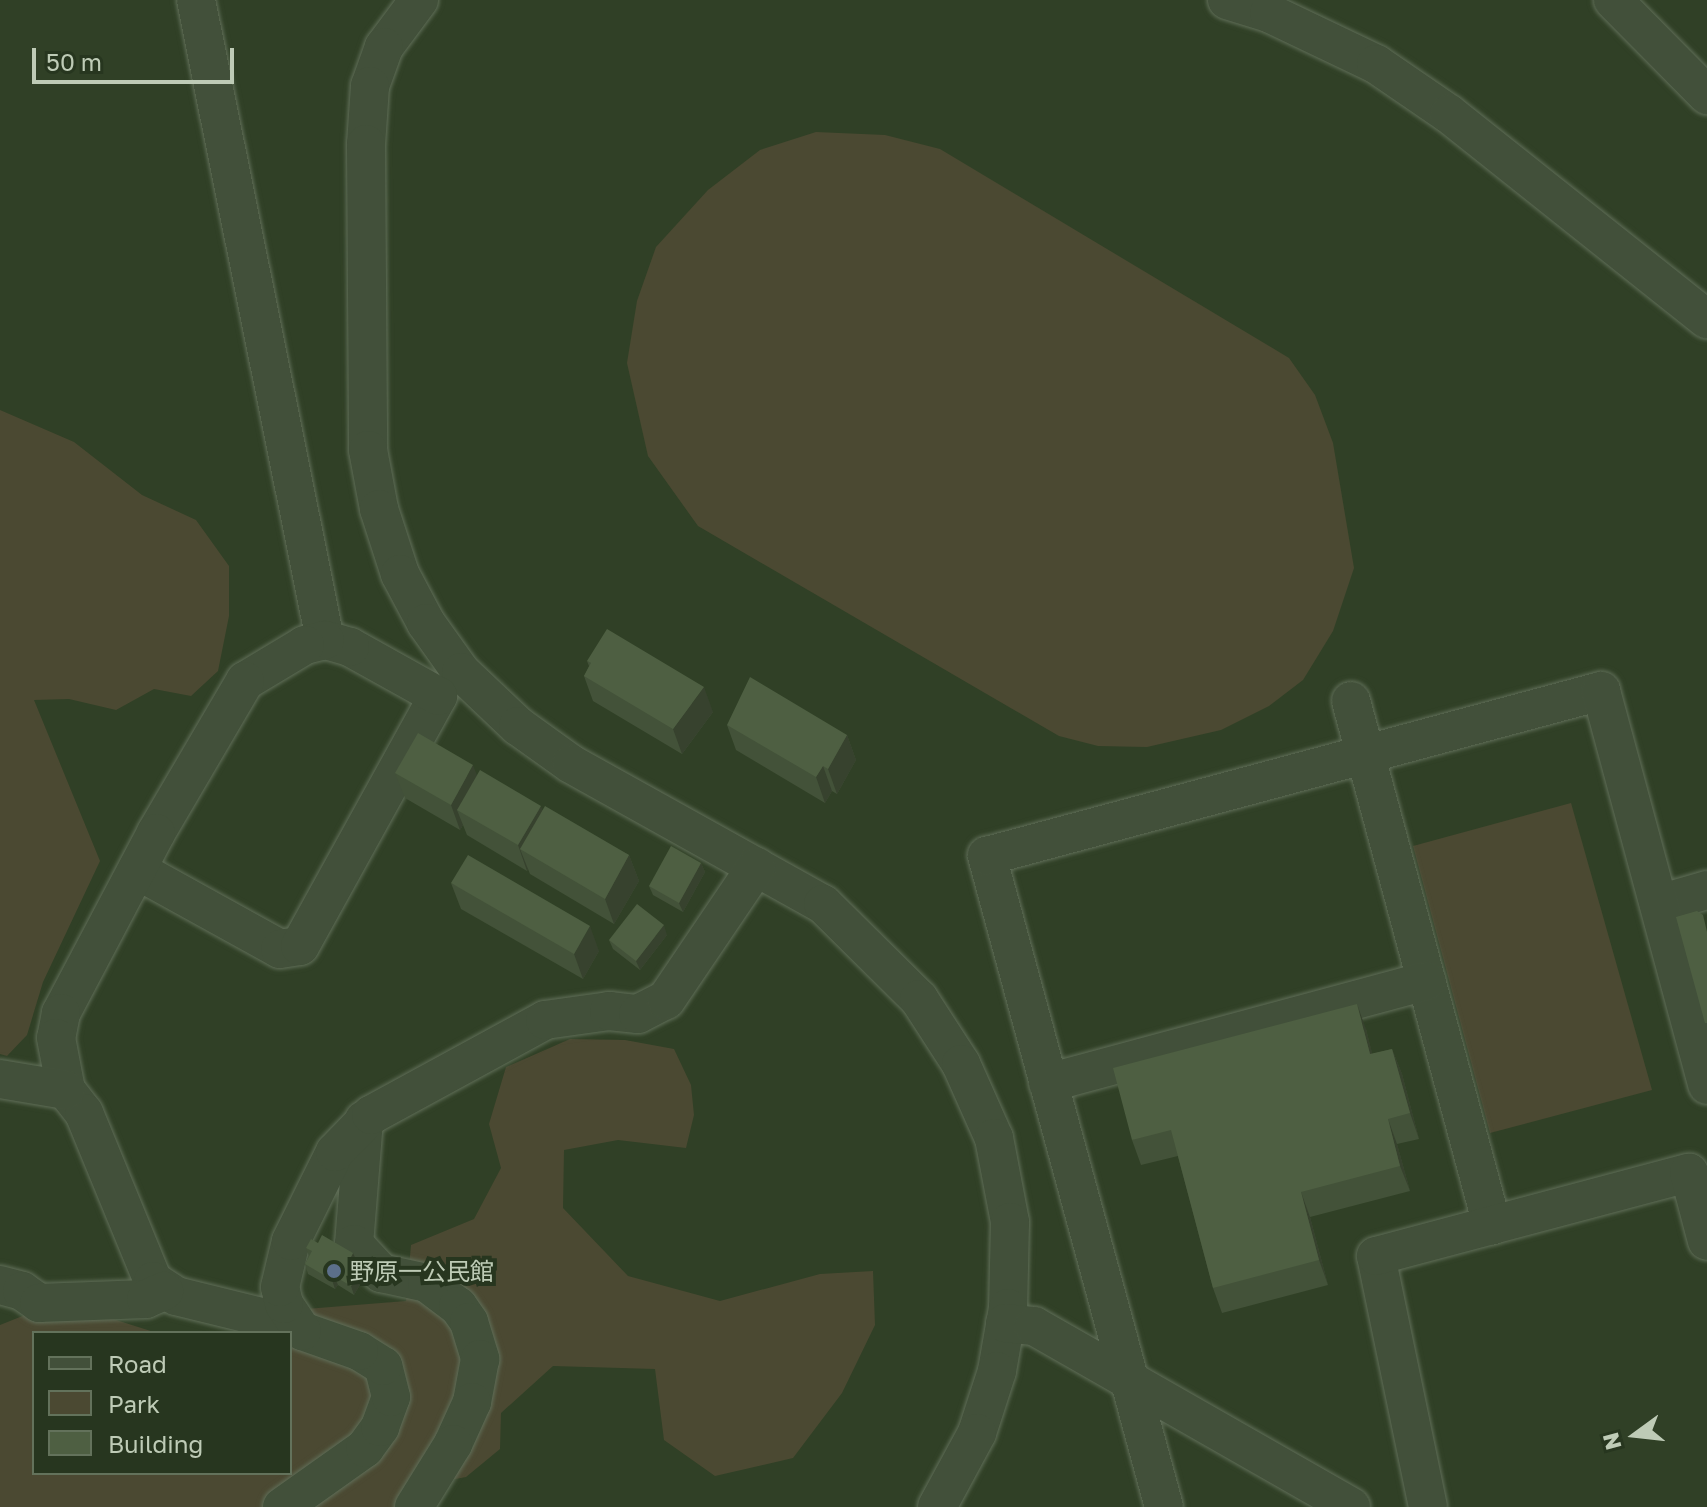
<!DOCTYPE html>
<meta charset="utf-8">
<style>
body{margin:0}
#map{position:relative;width:1707px;height:1507px;overflow:hidden;background:#304026;font-family:"Golos Text","Noto Sans JP",sans-serif}
div>[style]{position:absolute}
[style*='--x']{left:calc(var(--x)*1px);top:calc(var(--y)*1px);width:calc(var(--w)*1px);rotate:calc(var(--a)*1deg)}
.green>*{inset:0;background:#4b4932}
.roads{filter:drop-shadow(0 0 2px #606e58) drop-shadow(0 0 2px #606e58)}
.minor>*{height:38px;margin:-19px;padding:0 19px;transform-origin:19px;border-radius:19px;background:#42503a}
.wall>*{inset:0;background:#435239}
.shaded-wall>*{inset:0;background:#37422e}
.building>*{inset:0;background:#4e5f42}
.dots>*{width:22px;height:22px;translate:-50% -50%;box-sizing:border-box;border:4px solid #27361f;border-radius:50%}
span{translate:-50% -50%;white-space:nowrap;text-align:center;line-height:1.15;-webkit-text-stroke:8px #27361f;paint-order:stroke}
.poi-label{font-size:24px;color:#becbb6}
.left{translate:0 -50%;text-align:left}
.legend{position:absolute;left:32px;top:1331px;width:260px;height:144px;box-sizing:border-box;background:#27361f;border:2px solid #63725b;margin:0;padding:10px 14px;list-style:none;font-size:24px;color:#becbb6}
.legend li{display:flex;align-items:center;gap:16px;height:40px}
.legend b{width:40px;border:2px solid #63725b}
.north{position:absolute;left:1595px;top:1395px;width:80px;height:80px;-webkit-text-stroke:6px #27361f;paint-order:stroke;rotate:255deg;font-size:22px;font-weight:700;line-height:32px;text-align:center;color:#becbb6}
.north::after{content:'';display:block;margin:auto;width:28px;height:36px;background:#becbb6;clip-path:polygon(50% 0,100% 100%,50% 72%,0 100%)}
.scale{position:absolute;left:32px;top:48px;width:202px;height:36px;box-sizing:border-box;border:4px solid #becbb6;border-top:0;padding-left:10px;font-size:24px;line-height:28px;white-space:nowrap;color:#becbb6;-webkit-text-stroke:6px #27361f;paint-order:stroke}
</style>
<div id="map">
<div class="green">
<i style="clip-path:polygon(816px 132px,885px 135px,940px 149px,1289px 358px,1315px 395px,1333px 443px,1354px 568px,1333px 631px,1303px 680px,1269px 706px,1221px 730px,1147px 747px,1098px 746px,1059px 736px,698px 526px,648px 456px,627px 363px,637px 301px,656px 247px,708px 190px,760px 150px)"></i>
<i style="clip-path:polygon(0 410px,74px 442px,142px 495px,196px 520px,229px 566px,229px 616px,218px 671px,191px 696px,154px 689px,116px 710px,69px 699px,34px 700px,100px 861px,43px 982px,27px 1035px,7px 1056px,0 1054px)"></i>
<i style="clip-path:polygon(1571px 803px,1652px 1090px,1490px 1133px,1413px 846px)"></i>
<i style="clip-path:polygon(570px 1039px,625px 1040px,674px 1049px,691px 1085px,694px 1115px,686px 1148px,618px 1140px,564px 1150px,563px 1208px,628px 1276px,720px 1301px,820px 1274px,873px 1271px,875px 1325px,842px 1393px,793px 1458px,715px 1476px,664px 1440px,655px 1369px,553px 1366px,501px 1413px,500px 1449px,466px 1477px,419px 1486px,395px 1507px,0 1507px,0 1325px,35px 1311px,91px 1312px,157px 1333px,34px 1333px,34px 1473px,290px 1473px,290px 1333px,306px 1309px,406px 1301px,411px 1245px,474px 1219px,501px 1168px,489px 1124px,506px 1067px)"></i>
</div>
<div class="roads">
<div class="minor">
<i style="--x:196;--y:0;--w:653;--a:78.6"></i>
<i style="--x:419;--y:0;--w:59;--a:126.7"></i>
<i style="--x:384;--y:47;--w:41;--a:109.7"></i>
<i style="--x:370;--y:86;--w:58;--a:93.9"></i>
<i style="--x:366;--y:144;--w:306;--a:89.6"></i>
<i style="--x:368;--y:450;--w:60;--a:79.4"></i>
<i style="--x:379;--y:509;--w:68;--a:72.1"></i>
<i style="--x:400;--y:574;--w:55;--a:62"></i>
<i style="--x:426;--y:623;--w:60;--a:54.5"></i>
<i style="--x:461;--y:672;--w:79;--a:43.5"></i>
<i style="--x:518;--y:726;--w:65;--a:35.6"></i>
<i style="--x:571;--y:764;--w:288;--a:29.1"></i>
<i style="--x:823;--y:904;--w:135;--a:44.7"></i>
<i style="--x:919;--y:999;--w:77;--a:57.1"></i>
<i style="--x:961;--y:1064;--w:81;--a:66"></i>
<i style="--x:994;--y:1138;--w:86;--a:79.2"></i>
<i style="--x:1010;--y:1222;--w:86;--a:91.3"></i>
<i style="--x:1008;--y:1308;--w:64;--a:99.9"></i>
<i style="--x:997;--y:1371;--w:65;--a:107.9"></i>
<i style="--x:977;--y:1433;--w:84;--a:118.4"></i>
<i style="--x:1227;--y:0;--w:44;--a:17.2"></i>
<i style="--x:1269;--y:13;--w:119;--a:25.5"></i>
<i style="--x:1376;--y:64;--w:88;--a:34.4"></i>
<i style="--x:1449;--y:114;--w:330;--a:38.5"></i>
<i style="--x:1613;--y:0;--w:134;--a:45.3"></i>
<i style="--x:1351;--y:701;--w:543;--a:74.94"></i>
<i style="--x:137;--y:870;--w:163;--a:28.9"></i>
<i style="--x:280;--y:949;--w:20;--a:-9"></i>
<i style="--x:300;--y:946;--w:286;--a:-61.1"></i>
<i style="--x:438;--y:696;--w:101;--a:-150.9"></i>
<i style="--x:350;--y:647;--w:26;--a:-164"></i>
<i style="--x:325;--y:640;--w:21;--a:166"></i>
<i style="--x:305;--y:645;--w:70;--a:149"></i>
<i style="--x:245;--y:681;--w:176;--a:120.4"></i>
<i style="--x:156;--y:833;--w:204;--a:117.8"></i>
<i style="--x:61;--y:1013;--w:25;--a:101"></i>
<i style="--x:56;--y:1038;--w:53;--a:79.1"></i>
<i style="--x:66;--y:1090;--w:29;--a:52"></i>
<i style="--x:84;--y:1113;--w:182;--a:67.7"></i>
<i style="--x:153;--y:1281;--w:27;--a:33"></i>
<i style="--x:176;--y:1296;--w:122;--a:13.8"></i>
<i style="--x:1659;--y:904;--w:50;--a:-16.3"></i>
<i style="--x:0;--y:1079;--w:67;--a:9.5"></i>
<i style="--x:1048;--y:1083;--w:392;--a:-15.1"></i>
<i style="--x:364;--y:1120;--w:124;--a:94.6"></i>
<i style="--x:354;--y:1244;--w:40;--a:47"></i>
<i style="--x:381;--y:1273;--w:47;--a:12.3"></i>
<i style="--x:427;--y:1283;--w:39;--a:37"></i>
<i style="--x:458;--y:1306;--w:19;--a:55"></i>
<i style="--x:469;--y:1322;--w:39;--a:73"></i>
<i style="--x:480;--y:1359;--w:44;--a:100.5"></i>
<i style="--x:472;--y:1402;--w:46;--a:114.3"></i>
<i style="--x:453;--y:1444;--w:74;--a:121.8"></i>
<i style="--x:0;--y:1285;--w:23;--a:15"></i>
<i style="--x:22;--y:1291;--w:21;--a:35"></i>
<i style="--x:39;--y:1303;--w:107;--a:-2.1"></i>
<i style="--x:146;--y:1299;--w:20;--a:-24"></i>
<i style="--x:1005;--y:1323;--w:29;--a:6"></i>
<i style="--x:1034;--y:1326;--w:365;--a:29.7"></i>
<i style="--x:282;--y:1507;--w:102;--a:-35.4"></i>
<i style="--x:365;--y:1448;--w:26;--a:-54"></i>
<i style="--x:380;--y:1427;--w:32;--a:-70"></i>
<i style="--x:391;--y:1397;--w:32;--a:-104"></i>
<i style="--x:383;--y:1366;--w:28;--a:-148"></i>
<i style="--x:359;--y:1351;--w:60;--a:-160.7"></i>
<i style="--x:302;--y:1331;--w:32;--a:-124"></i>
<i style="--x:284;--y:1304;--w:17;--a:-103"></i>
<i style="--x:280;--y:1287;--w:47;--a:-76.6"></i>
<i style="--x:291;--y:1241;--w:99;--a:-63.7"></i>
<i style="--x:335;--y:1152;--w:52;--a:-45.8"></i>
<i style="--x:371;--y:1115;--w:198;--a:-28.6"></i>
<i style="--x:545;--y:1020;--w:65;--a:-8"></i>
<i style="--x:609;--y:1011;--w:29;--a:6"></i>
<i style="--x:638;--y:1014;--w:31;--a:-27"></i>
<i style="--x:666;--y:1000;--w:161;--a:-55.9"></i>
<i style="--x:1164;--y:1507;--w:675;--a:-105.21"></i>
<i style="--x:987;--y:856;--w:636;--a:-15.04"></i>
<i style="--x:1601;--y:691;--w:408;--a:74.9"></i>
<i style="--x:1428;--y:1507;--w:256;--a:-101.7"></i>
<i style="--x:1376;--y:1256;--w:324;--a:-14.9"></i>
<i style="--x:1689;--y:1173;--w:70;--a:75.2"></i>
</div>
</div>
<div class="wall">
<i style="clip-path:polygon(587px 661px,713px 712px,682px 754px,593px 701px,584px 676px,589px 666px)"></i>
<i style="clip-path:polygon(727px 725px,847px 735px,856px 760px,837px 794px,832px 791px,825px 803px,736px 750px)"></i>
<i style="clip-path:polygon(395px 773px,477px 776px,629px 855px,639px 881px,614px 924px,530px 874px,528px 869px,527px 871px,467px 835px,463px 825px,460px 830px,405px 798px)"></i>
<i style="clip-path:polygon(701px 863px,705px 872px,683px 912px,653px 895px,649px 886px)"></i>
<i style="clip-path:polygon(451px 883px,599px 951px,583px 979px,461px 909px)"></i>
<i style="clip-path:polygon(667px 935px,640px 970px,613px 949px,609px 940px)"></i>
<i style="clip-path:polygon(1366px 1029px,1372px 1054px,1392px 1049px,1402px 1074px,1419px 1139px,1397px 1144px,1410px 1191px,1310px 1217px,1328px 1285px,1222px 1313px,1213px 1288px,1178px 1156px,1141px 1165px,1132px 1140px)"></i>
<i style="clip-path:polygon(318px 1243px,353px 1253px,356px 1263px,362px 1266px,365px 1276px,354px 1295px,338px 1285px,335px 1289px,308px 1274px,305px 1264px,309px 1256px,306px 1248px)"></i>
</div>
<div class="shaded-wall">
<i style="clip-path:polygon(704px 687px,713px 712px,682px 754px,673px 729px)"></i>
<i style="clip-path:polygon(847px 735px,856px 760px,837px 794px,828px 769px)"></i>
<i style="clip-path:polygon(473px 765px,483px 791px,457px 810px,463px 825px,460px 830px,451px 805px)"></i>
<i style="clip-path:polygon(823px 766px,832px 791px,825px 803px,816px 777px)"></i>
<i style="clip-path:polygon(541px 806px,550px 831px,520px 849px,528px 869px,527px 871px,518px 845px)"></i>
<i style="clip-path:polygon(629px 855px,639px 881px,614px 924px,605px 899px)"></i>
<i style="clip-path:polygon(701px 863px,705px 872px,683px 912px,679px 903px)"></i>
<i style="clip-path:polygon(664px 925px,667px 935px,640px 970px,636px 961px)"></i>
<i style="clip-path:polygon(590px 926px,599px 951px,583px 979px,574px 954px)"></i>
<i style="clip-path:polygon(1357px 1004px,1366px 1029px,1379px 1080px,1370px 1054px)"></i>
<i style="clip-path:polygon(1392px 1049px,1402px 1074px,1419px 1139px,1410px 1113px)"></i>
<i style="clip-path:polygon(1388px 1119px,1397px 1144px,1410px 1191px,1400px 1166px)"></i>
<i style="clip-path:polygon(1301px 1192px,1310px 1217px,1328px 1285px,1319px 1260px)"></i>
<i style="clip-path:polygon(353px 1253px,357px 1262px,353px 1268px,350px 1259px)"></i>
<i style="clip-path:polygon(362px 1266px,365px 1276px,354px 1295px,351px 1286px)"></i>
<i style="clip-path:polygon(334px 1276px,338px 1285px,335px 1289px,332px 1280px)"></i>
</div>
<div class="building">
<i style="clip-path:polygon(607px 629px,704px 687px,673px 729px,584px 676px,591px 663px,587px 661px)"></i>
<i style="clip-path:polygon(750px 677px,847px 735px,828px 769px,823px 766px,816px 777px,727px 725px)"></i>
<i style="clip-path:polygon(418px 733px,473px 765px,451px 805px,395px 773px)"></i>
<i style="clip-path:polygon(480px 770px,541px 806px,518px 845px,457px 810px)"></i>
<i style="clip-path:polygon(545px 806px,629px 855px,605px 899px,520px 849px)"></i>
<i style="clip-path:polygon(671px 846px,701px 863px,679px 903px,649px 886px)"></i>
<i style="clip-path:polygon(468px 855px,590px 926px,574px 954px,451px 883px)"></i>
<i style="clip-path:polygon(637px 904px,664px 925px,636px 961px,609px 940px)"></i>
<i style="clip-path:polygon(1697px 911px,1703px 915px,1707px 932px,1707px 1023px,1705px 1023px,1676px 917px)"></i>
<i style="clip-path:polygon(1357px 1004px,1370px 1054px,1392px 1049px,1410px 1113px,1388px 1119px,1400px 1166px,1301px 1192px,1319px 1260px,1213px 1288px,1171px 1130px,1132px 1140px,1113px 1068px)"></i>
<i style="clip-path:polygon(322px 1235px,353px 1253px,350px 1259px,362px 1266px,351px 1286px,334px 1276px,332px 1280px,305px 1264px,312px 1251px,306px 1248px,311px 1239px,318px 1243px)"></i>
</div>
<div class="dots">
<i style="left:334px;top:1271px;background:#5c6f8a"></i>
</div>
<div class="poi-label">
<span class="left" style="left:350px;top:1271px">野原一公民館</span>
</div>
<ul class="legend">
<li><b style="height:10px;background:#42503a"></b>Road</li>
<li><b style="height:22px;background:#4b4932"></b>Park</li>
<li><b style="height:22px;background:#4e5f42"></b>Building</li>
</ul>
<div class="north">N</div>
<div class="scale">50 m</div>
</div>
